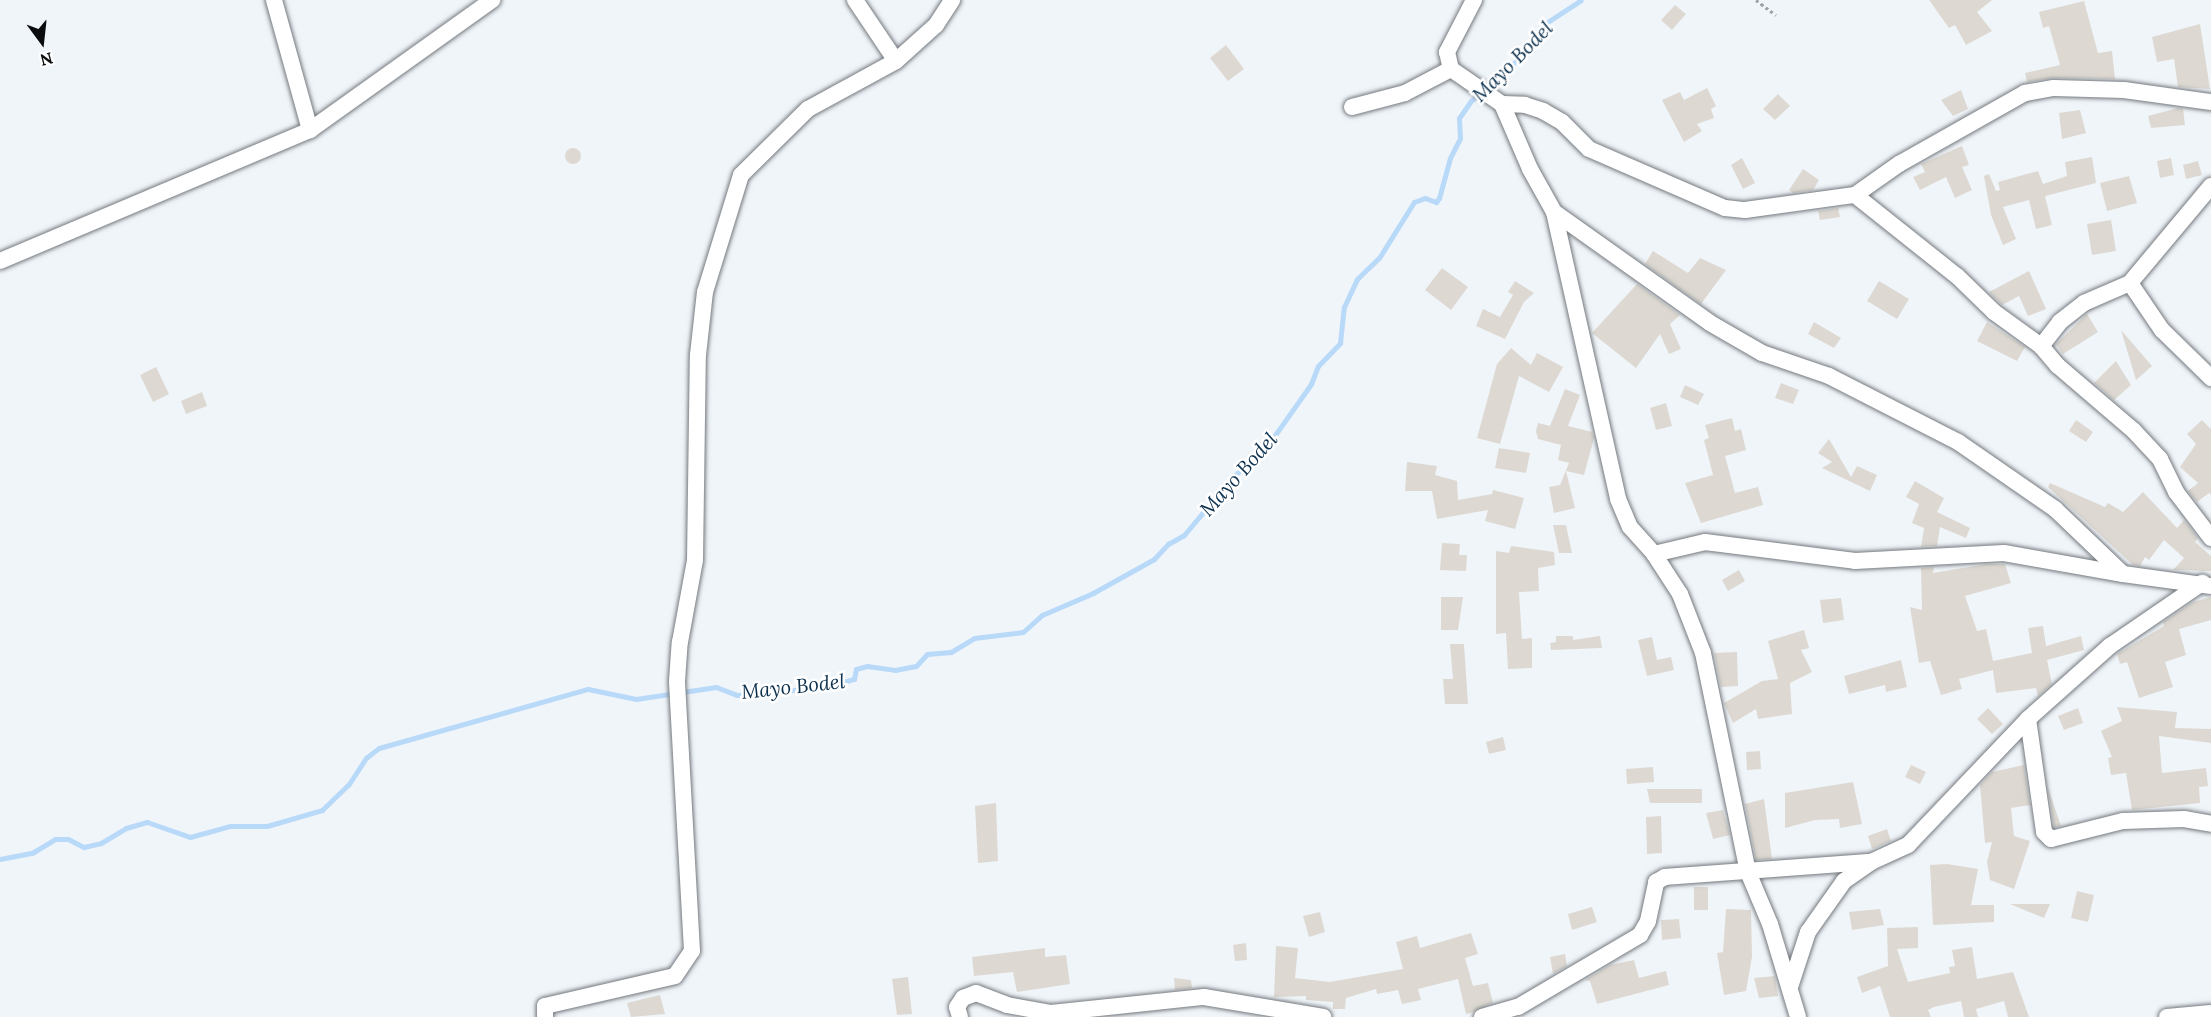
<!DOCTYPE html>
<style>
body{margin:0}
#map{position:relative;width:2211px;height:1017px;overflow:hidden;background:#f0f5fa;font-family:Lora,serif}
div>[style]{position:absolute}
[style*='--x']{left:calc(var(--x)*1px);top:calc(var(--y)*1px);width:calc(var(--w)*1px);rotate:calc(var(--a)*1deg)}
.stream>*{height:5px;margin:-2.5px;padding:0 2.5px;transform-origin:2.5px;border-radius:2.5px;background:#b9d9f8}
.building>*{inset:0;background:#ddd9d2}
.round{border-radius:50%}
.path>*{height:3px;margin-top:-1.5px;transform-origin:0;background:repeating-linear-gradient(90deg,#9fa2a6 0 3px,transparent 0 6px)}
.roads{filter:drop-shadow(0 0 2px #74797e) drop-shadow(0 0 2px #74797e)}
.street>*{height:16px;margin:-8px;padding:0 8px;transform-origin:8px;border-radius:8px;background:#fff}
span{translate:-50% -50%;white-space:nowrap;text-align:center;line-height:1.15;-webkit-text-stroke:5px #fff;paint-order:stroke}
.water-label{font-size:20px;color:#0b304e;font-style:italic}
.north{position:absolute;left:12px;top:12px;width:60px;height:60px;-webkit-text-stroke:4px #fff;paint-order:stroke;rotate:165deg;font-size:16px;font-weight:700;line-height:24px;text-align:center;color:#0a0c0d}
.north::after{content:'';display:block;margin:auto;width:21px;height:27px;background:#0a0c0d;clip-path:polygon(50% 0,100% 100%,50% 72%,0 100%)}
</style>
<div id="map">
<div class="stream">
<i style="--x:0;--y:859;--w:33;--a:-11"></i>
<i style="--x:32;--y:853;--w:27;--a:-31"></i>
<i style="--x:55;--y:839;--w:13;--a:0"></i>
<i style="--x:68;--y:839;--w:18;--a:27"></i>
<i style="--x:84;--y:847;--w:17;--a:-13"></i>
<i style="--x:101;--y:843;--w:29;--a:-31"></i>
<i style="--x:126;--y:828;--w:22;--a:-16"></i>
<i style="--x:147;--y:822;--w:46;--a:19.2"></i>
<i style="--x:190;--y:837;--w:41;--a:-15.4"></i>
<i style="--x:230;--y:826;--w:37;--a:0"></i>
<i style="--x:267;--y:826;--w:57;--a:-16.2"></i>
<i style="--x:322;--y:810;--w:37;--a:-44"></i>
<i style="--x:349;--y:784;--w:31;--a:-57"></i>
<i style="--x:366;--y:758;--w:16;--a:-38"></i>
<i style="--x:379;--y:748;--w:217;--a:-15.8"></i>
<i style="--x:588;--y:689;--w:49;--a:11.8"></i>
<i style="--x:636;--y:699;--w:81;--a:-8.5"></i>
<i style="--x:716;--y:687;--w:22;--a:21"></i>
<i style="--x:737;--y:695;--w:19;--a:-3"></i>
<i style="--x:756;--y:694;--w:73;--a:-6.3"></i>
<i style="--x:829;--y:686;--w:26;--a:-16"></i>
<i style="--x:854;--y:679;--w:10;--a:-79"></i>
<i style="--x:856;--y:669;--w:11;--a:-15"></i>
<i style="--x:867;--y:666;--w:28;--a:8"></i>
<i style="--x:895;--y:670;--w:21;--a:-11"></i>
<i style="--x:916;--y:666;--w:16;--a:-47"></i>
<i style="--x:927;--y:654;--w:24;--a:-5"></i>
<i style="--x:951;--y:652;--w:27;--a:-31"></i>
<i style="--x:974;--y:638;--w:49;--a:-7"></i>
<i style="--x:1023;--y:632;--w:25;--a:-42"></i>
<i style="--x:1042;--y:615;--w:56;--a:-23.3"></i>
<i style="--x:1093;--y:593;--w:70;--a:-29.1"></i>
<i style="--x:1154;--y:559;--w:21;--a:-47"></i>
<i style="--x:1168;--y:544;--w:18;--a:-29"></i>
<i style="--x:1184;--y:535;--w:73;--a:-50"></i>
<i style="--x:1231;--y:479;--w:54;--a:-43.5"></i>
<i style="--x:1270;--y:442;--w:71;--a:-54.7"></i>
<i style="--x:1311;--y:384;--w:19;--a:-69"></i>
<i style="--x:1318;--y:366;--w:32;--a:-46"></i>
<i style="--x:1340;--y:343;--w:36;--a:-84"></i>
<i style="--x:1344;--y:307;--w:31;--a:-65"></i>
<i style="--x:1357;--y:279;--w:30;--a:-44"></i>
<i style="--x:1379;--y:258;--w:66;--a:-58"></i>
<i style="--x:1414;--y:202;--w:12;--a:-20"></i>
<i style="--x:1425;--y:198;--w:12;--a:20"></i>
<i style="--x:1436;--y:202;--w:5;--a:-53"></i>
<i style="--x:1439;--y:198;--w:41;--a:-74.6"></i>
<i style="--x:1450;--y:158;--w:22;--a:-63"></i>
<i style="--x:1460;--y:138;--w:20;--a:-93"></i>
<i style="--x:1459;--y:118;--w:21;--a:-55"></i>
<i style="--x:1471;--y:101;--w:75;--a:-41.8"></i>
<i style="--x:1527;--y:51;--w:31;--a:-58"></i>
<i style="--x:1543;--y:25;--w:45;--a:-33.3"></i>
</div>
<div class="building">
<i style="clip-path:polygon(1929px 0,1992px 0,1977px 12px,1992px 31px,1966px 45px,1955px 25px,1949px 28px)"></i>
<i style="clip-path:polygon(2084px 1px,2098px 53px,2112px 51px,2115px 79px,2054px 78px,2027px 82px,2025px 73px,2060px 65px,2049px 26px,2043px 28px,2039px 12px)"></i>
<i style="clip-path:polygon(1675px 5px,1686px 14px,1672px 30px,1661px 20px)"></i>
<i style="clip-path:polygon(2200px 24px,2210px 89px,2178px 87px,2174px 59px,2157px 62px,2152px 37px)"></i>
<i style="clip-path:polygon(1226px 45px,1244px 69px,1228px 81px,1210px 58px)"></i>
<i style="clip-path:polygon(1707px 88px,1716px 106px,1711px 109px,1714px 118px,1697px 124px,1702px 131px,1684px 142px,1662px 100px,1680px 92px,1684px 100px)"></i>
<i style="clip-path:polygon(1961px 90px,1968px 109px,1953px 116px,1941px 100px)"></i>
<i style="clip-path:polygon(1778px 94px,1790px 106px,1775px 120px,1763px 109px)"></i>
<i style="clip-path:polygon(2178px 108px,2183px 109px,2185px 125px,2151px 128px,2148px 116px)"></i>
<i style="clip-path:polygon(2080px 110px,2086px 133px,2062px 139px,2059px 113px)"></i>
<i style="clip-path:polygon(1962px 146px,1969px 165px,1962px 167px,1972px 190px,1955px 198px,1946px 177px,1920px 190px,1913px 177px,1925px 172px,1921px 164px)"></i>
<i class="round" style="left:565px;top:148px;width:16px;height:16px"></i>
<i style="clip-path:polygon(2092px 157px,2096px 183px,2045px 196px,2052px 225px,2036px 229px,2029px 200px,2003px 207px,2016px 239px,2003px 245px,1991px 215px,1984px 176px,1989px 174px,1996px 191px,2000px 190px,1998px 182px,2038px 171px,2043px 184px,2067px 176px,2065px 162px)"></i>
<i style="clip-path:polygon(1742px 158px,1755px 183px,1743px 189px,1731px 165px)"></i>
<i style="clip-path:polygon(2171px 158px,2174px 175px,2160px 178px,2157px 161px)"></i>
<i style="clip-path:polygon(2198px 161px,2202px 175px,2186px 179px,2183px 165px)"></i>
<i style="clip-path:polygon(1803px 169px,1819px 180px,1813px 190px,1793px 193px,1789px 190px)"></i>
<i style="clip-path:polygon(2129px 176px,2137px 203px,2107px 211px,2100px 183px)"></i>
<i style="clip-path:polygon(1838px 208px,1840px 217px,1820px 220px,1818px 211px)"></i>
<i style="clip-path:polygon(2111px 220px,2116px 251px,2092px 255px,2087px 224px)"></i>
<i style="clip-path:polygon(1653px 251px,1688px 273px,1700px 258px,1726px 270px,1701px 304px,1645px 264px)"></i>
<i style="clip-path:polygon(1442px 268px,1468px 287px,1451px 310px,1425px 290px)"></i>
<i style="clip-path:polygon(2029px 271px,2046px 309px,2028px 316px,2019px 296px,2002px 305px,1989px 292px)"></i>
<i style="clip-path:polygon(1515px 281px,1534px 293px,1524px 302px,1505px 339px,1476px 326px,1483px 309px,1500px 317px,1513px 295px,1508px 292px)"></i>
<i style="clip-path:polygon(1879px 281px,1909px 299px,1897px 319px,1867px 301px)"></i>
<i style="clip-path:polygon(1637px 284px,1680px 315px,1670px 324px,1681px 349px,1669px 354px,1660px 334px,1636px 368px,1592px 333px)"></i>
<i style="clip-path:polygon(2087px 314px,2098px 332px,2063px 354px,2056px 344px)"></i>
<i style="clip-path:polygon(1814px 322px,1841px 338px,1834px 348px,1808px 334px)"></i>
<i style="clip-path:polygon(1987px 322px,2025px 347px,2017px 361px,1977px 341px)"></i>
<i style="clip-path:polygon(2121px 330px,2152px 366px,2136px 380px)"></i>
<i style="clip-path:polygon(1511px 348px,1531px 365px,1537px 353px,1563px 367px,1549px 392px,1519px 376px,1500px 444px,1477px 438px,1497px 364px)"></i>
<i style="clip-path:polygon(2116px 361px,2131px 385px,2114px 400px,2094px 383px)"></i>
<i style="clip-path:polygon(156px 367px,169px 394px,153px 402px,140px 375px)"></i>
<i style="clip-path:polygon(1781px 383px,1799px 390px,1793px 404px,1775px 398px)"></i>
<i style="clip-path:polygon(1685px 385px,1704px 394px,1698px 405px,1680px 397px)"></i>
<i style="clip-path:polygon(1565px 389px,1580px 395px,1568px 426px,1592px 432px,1594px 438px,1584px 475px,1566px 471px,1575px 508px,1554px 513px,1549px 487px,1560px 485px,1569px 463px,1558px 460px,1561px 445px,1538px 439px,1536px 431px,1538px 423px,1550px 426px)"></i>
<i style="clip-path:polygon(202px 392px,207px 406px,186px 414px,181px 401px)"></i>
<i style="clip-path:polygon(1666px 403px,1672px 426px,1656px 430px,1650px 408px)"></i>
<i style="clip-path:polygon(1732px 418px,1735px 431px,1741px 429px,1746px 450px,1725px 456px,1735px 493px,1758px 487px,1763px 505px,1701px 523px,1685px 483px,1713px 475px,1704px 440px,1709px 438px,1705px 425px)"></i>
<i style="clip-path:polygon(2076px 420px,2093px 432px,2086px 442px,2069px 431px)"></i>
<i style="clip-path:polygon(2202px 420px,2211px 429px,2211px 495px,2209px 493px,2197px 502px,2188px 491px,2198px 483px,2180px 467px,2196px 444px,2187px 434px)"></i>
<i style="clip-path:polygon(1829px 439px,1851px 477px,1857px 466px,1877px 475px,1870px 491px,1822px 468px,1832px 462px,1818px 453px)"></i>
<i style="clip-path:polygon(1499px 448px,1530px 453px,1526px 473px,1495px 468px)"></i>
<i style="clip-path:polygon(1407px 462px,1437px 466px,1435px 475px,1457px 481px,1458px 500px,1492px 494px,1493px 490px,1524px 498px,1515px 529px,1485px 521px,1488px 510px,1437px 519px,1432px 491px,1405px 491px)"></i>
<i style="clip-path:polygon(1915px 481px,1944px 498px,1937px 512px,1970px 528px,1966px 538px,1940px 527px,1937px 546px,1921px 547px,1924px 528px,1912px 523px,1919px 504px,1906px 497px)"></i>
<i style="clip-path:polygon(2050px 483px,2105px 507px,2108px 503px,2123px 512px,2143px 492px,2177px 528px,2184px 520px,2198px 538px,2195px 542px,2211px 556px,2211px 571px,2173px 570px,2184px 558px,2164px 540px,2149px 560px,2145px 557px,2140px 566px,2133px 565px,2048px 487px)"></i>
<i style="clip-path:polygon(1553px 525px,1566px 525px,1572px 553px,1559px 553px)"></i>
<i style="clip-path:polygon(1442px 543px,1460px 544px,1459px 555px,1467px 555px,1466px 571px,1440px 570px)"></i>
<i style="clip-path:polygon(1511px 546px,1554px 552px,1555px 565px,1538px 568px,1539px 591px,1519px 592px,1522px 639px,1532px 638px,1532px 668px,1508px 669px,1506px 633px,1496px 634px,1496px 551px,1509px 553px)"></i>
<i style="clip-path:polygon(1987px 564px,2005px 564px,2011px 583px,1965px 596px,1977px 631px,1986px 629px,1993px 661px,2032px 653px,2028px 628px,2043px 626px,2046px 646px,2081px 636px,2084px 650px,2047px 660px,2052px 684px,2038px 696px,2036px 688px,1996px 693px,1993px 670px,1959px 679px,1962px 689px,1941px 695px,1930px 661px,1919px 663px,1910px 607px,1922px 610px,1921px 568px,1934px 567px,1933px 573px)"></i>
<i style="clip-path:polygon(1739px 570px,1745px 581px,1728px 591px,1722px 580px)"></i>
<i style="clip-path:polygon(1441px 597px,1463px 597px,1458px 630px,1441px 630px)"></i>
<i style="clip-path:polygon(2211px 597px,2211px 620px,2179px 629px,2186px 655px,2165px 662px,2173px 687px,2139px 698px,2127px 662px,2120px 664px,2117px 654px,2164px 626px,2163px 622px,2193px 602px)"></i>
<i style="clip-path:polygon(1841px 598px,1844px 620px,1823px 623px,1820px 600px)"></i>
<i style="clip-path:polygon(1804px 630px,1809px 648px,1801px 650px,1812px 672px,1790px 683px,1792px 714px,1758px 719px,1756px 709px,1733px 723px,1724px 703px,1762px 681px,1778px 679px,1768px 641px)"></i>
<i style="clip-path:polygon(1556px 636px,1573px 636px,1573px 640px,1600px 636px,1602px 648px,1551px 650px,1550px 643px,1556px 642px)"></i>
<i style="clip-path:polygon(1652px 637px,1657px 660px,1671px 657px,1674px 670px,1647px 676px,1638px 640px)"></i>
<i style="clip-path:polygon(1450px 644px,1464px 644px,1468px 704px,1445px 704px,1443px 679px,1453px 679px)"></i>
<i style="clip-path:polygon(1737px 652px,1738px 686px,1721px 687px,1714px 653px)"></i>
<i style="clip-path:polygon(1901px 660px,1907px 687px,1886px 692px,1885px 685px,1849px 694px,1844px 676px)"></i>
<i style="clip-path:polygon(2117px 707px,2177px 712px,2175px 728px,2211px 729px,2211px 743px,2159px 736px,2162px 773px,2206px 768px,2208px 786px,2199px 787px,2200px 803px,2132px 810px,2126px 773px,2111px 775px,2108px 758px,2112px 757px,2101px 731px,2122px 721px)"></i>
<i style="clip-path:polygon(1988px 708px,2003px 724px,1992px 734px,1977px 719px)"></i>
<i style="clip-path:polygon(2078px 708px,2083px 723px,2064px 730px,2058px 716px)"></i>
<i style="clip-path:polygon(1503px 737px,1506px 750px,1489px 754px,1486px 742px)"></i>
<i style="clip-path:polygon(1760px 751px,1761px 769px,1747px 770px,1746px 752px)"></i>
<i style="clip-path:polygon(1911px 765px,1926px 772px,1920px 784px,1905px 777px)"></i>
<i style="clip-path:polygon(2024px 765px,2030px 805px,2011px 808px,2014px 836px,2030px 841px,2014px 889px,1990px 880px,1987px 862px,1992px 842px,1985px 843px,1980px 785px,1992px 772px)"></i>
<i style="clip-path:polygon(1653px 767px,1654px 782px,1627px 784px,1626px 769px)"></i>
<i style="clip-path:polygon(1853px 782px,1862px 824px,1840px 828px,1839px 819px,1815px 820px,1785px 828px,1785px 793px)"></i>
<i style="clip-path:polygon(2048px 788px,2061px 826px,2054px 827px)"></i>
<i style="clip-path:polygon(1647px 789px,1702px 789px,1702px 803px,1650px 803px)"></i>
<i style="clip-path:polygon(1764px 799px,1772px 859px,1756px 860px,1745px 804px)"></i>
<i style="clip-path:polygon(996px 803px,998px 861px,978px 863px,975px 806px)"></i>
<i style="clip-path:polygon(1723px 810px,1730px 835px,1713px 839px,1706px 813px)"></i>
<i style="clip-path:polygon(1661px 816px,1662px 853px,1647px 854px,1646px 817px)"></i>
<i style="clip-path:polygon(1887px 829px,1891px 841px,1872px 849px,1868px 836px)"></i>
<i style="clip-path:polygon(1947px 864px,1978px 869px,1971px 905px,1994px 905px,1994px 922px,1933px 925px,1930px 865px)"></i>
<i style="clip-path:polygon(1694px 887px,1708px 887px,1708px 910px,1694px 910px)"></i>
<i style="clip-path:polygon(2077px 891px,2094px 895px,2088px 922px,2071px 918px)"></i>
<i style="clip-path:polygon(2010px 904px,2050px 904px,2044px 918px)"></i>
<i style="clip-path:polygon(1592px 907px,1597px 922px,1572px 930px,1568px 914px)"></i>
<i style="clip-path:polygon(1726px 909px,1751px 910px,1752px 957px,1746px 991px,1724px 995px,1717px 953px,1723px 952px)"></i>
<i style="clip-path:polygon(1880px 909px,1884px 925px,1852px 930px,1849px 912px)"></i>
<i style="clip-path:polygon(1320px 912px,1325px 932px,1309px 937px,1303px 916px)"></i>
<i style="clip-path:polygon(1679px 919px,1681px 938px,1662px 940px,1661px 920px)"></i>
<i style="clip-path:polygon(1918px 927px,1918px 948px,1897px 949px,1908px 982px,1950px 973px,1949px 967px,1955px 966px,1952px 950px,1972px 947px,1977px 979px,2013px 972px,2029px 1017px,2008px 1017px,2004px 1001px,1976px 1009px,1978px 1017px,1964px 1017px,1961px 1001px,1934px 1007px,1928px 1010px,1931px 1017px,1890px 1017px,1880px 986px,1862px 993px,1857px 977px,1888px 966px,1887px 928px)"></i>
<i style="clip-path:polygon(1471px 933px,1478px 954px,1465px 958px,1473px 986px,1488px 983px,1493px 1003px,1473px 1012px,1466px 1014px,1458px 979px,1418px 989px,1421px 1000px,1402px 1004px,1398px 990px,1377px 994px,1376px 989px,1346px 998px,1345px 1009px,1333px 1009px,1333px 1002px,1306px 1000px,1306px 996px,1274px 997px,1276px 946px,1298px 948px,1295px 978px,1330px 982px,1403px 969px,1396px 942px,1417px 936px,1420px 948px)"></i>
<i style="clip-path:polygon(1246px 943px,1247px 960px,1235px 961px,1233px 945px)"></i>
<i style="clip-path:polygon(1045px 948px,1045px 957px,1066px 955px,1070px 984px,1017px 992px,1013px 972px,974px 976px,972px 957px)"></i>
<i style="clip-path:polygon(1565px 954px,1567px 966px,1553px 974px,1550px 957px)"></i>
<i style="clip-path:polygon(1634px 960px,1639px 978px,1666px 971px,1669px 985px,1597px 1004px,1590px 981px,1585px 980px,1610px 965px)"></i>
<i style="clip-path:polygon(1775px 976px,1778px 996px,1759px 998px,1754px 978px)"></i>
<i style="clip-path:polygon(908px 977px,912px 1014px,897px 1015px,892px 979px)"></i>
<i style="clip-path:polygon(1174px 978px,1191px 980px,1192px 988px,1175px 990px)"></i>
<i style="clip-path:polygon(660px 995px,665px 1014px,631px 1017px,627px 1003px)"></i>
</div>
<div class="path">
<i style="--x:1756;--y:0;--w:25;--a:37"></i>
</div>
<div class="roads">
<div class="street">
<i style="--x:855;--y:0;--w:73;--a:56.1"></i>
<i style="--x:1474;--y:0;--w:59;--a:117.4"></i>
<i style="--x:1447;--y:52;--w:17;--a:77"></i>
<i style="--x:1451;--y:69;--w:62;--a:34.5"></i>
<i style="--x:1502;--y:104;--w:71;--a:66.7"></i>
<i style="--x:1530;--y:169;--w:49;--a:60.8"></i>
<i style="--x:1554;--y:212;--w:191;--a:35.4"></i>
<i style="--x:1710;--y:323;--w:60;--a:30"></i>
<i style="--x:1762;--y:353;--w:71;--a:18.9"></i>
<i style="--x:1829;--y:376;--w:145;--a:27.1"></i>
<i style="--x:1958;--y:442;--w:118;--a:34.6"></i>
<i style="--x:2055;--y:509;--w:94;--a:43.7"></i>
<i style="--x:2123;--y:574;--w:89;--a:7.8"></i>
<i style="--x:1502;--y:104;--w:23;--a:2"></i>
<i style="--x:1525;--y:105;--w:19;--a:18"></i>
<i style="--x:1543;--y:111;--w:22;--a:30"></i>
<i style="--x:1562;--y:122;--w:38;--a:45"></i>
<i style="--x:1589;--y:149;--w:148;--a:23.5"></i>
<i style="--x:1725;--y:208;--w:20;--a:6"></i>
<i style="--x:1745;--y:210;--w:111;--a:-7.8"></i>
<i style="--x:1855;--y:195;--w:130;--a:38.5"></i>
<i style="--x:1957;--y:276;--w:52;--a:44.2"></i>
<i style="--x:1994;--y:312;--w:58;--a:35.9"></i>
<i style="--x:1352;--y:107;--w:55;--a:-14.8"></i>
<i style="--x:1405;--y:93;--w:52;--a:-27.6"></i>
<i style="--x:310;--y:130;--w:224;--a:-35.5"></i>
<i style="--x:2211;--y:186;--w:126;--a:129.9"></i>
<i style="--x:2130;--y:283;--w:50;--a:156.5"></i>
<i style="--x:2084;--y:303;--w:31;--a:142"></i>
<i style="--x:2060;--y:322;--w:31;--a:128"></i>
<i style="--x:2041;--y:346;--w:26;--a:50"></i>
<i style="--x:2058;--y:366;--w:99;--a:40.5"></i>
<i style="--x:2133;--y:430;--w:40;--a:47"></i>
<i style="--x:2160;--y:459;--w:37;--a:64"></i>
<i style="--x:2176;--y:492;--w:58;--a:52.7"></i>
<i style="--x:1855;--y:195;--w:54;--a:-35.2"></i>
<i style="--x:1899;--y:164;--w:145;--a:-29.4"></i>
<i style="--x:2025;--y:93;--w:29;--a:-10"></i>
<i style="--x:2054;--y:88;--w:70;--a:1.6"></i>
<i style="--x:2124;--y:90;--w:88;--a:7.9"></i>
<i style="--x:1554;--y:212;--w:294;--a:77.4"></i>
<i style="--x:1618;--y:499;--w:30;--a:67"></i>
<i style="--x:1630;--y:527;--w:36;--a:48"></i>
<i style="--x:1654;--y:554;--w:52;--a:-13.2"></i>
<i style="--x:1705;--y:542;--w:151;--a:7.2"></i>
<i style="--x:1855;--y:561;--w:149;--a:-3.1"></i>
<i style="--x:2004;--y:553;--w:121;--a:10"></i>
<i style="--x:0;--y:261;--w:337;--a:-22.9"></i>
<i style="--x:310;--y:130;--w:135;--a:-105.5"></i>
<i style="--x:2130;--y:283;--w:57;--a:55.8"></i>
<i style="--x:2162;--y:330;--w:69;--a:44.4"></i>
<i style="--x:1654;--y:554;--w:48;--a:57"></i>
<i style="--x:1680;--y:594;--w:63;--a:68.7"></i>
<i style="--x:1703;--y:653;--w:224;--a:78.4"></i>
<i style="--x:1748;--y:872;--w:56;--a:67.1"></i>
<i style="--x:1770;--y:924;--w:97;--a:73.2"></i>
<i style="--x:2028;--y:719;--w:114;--a:81.9"></i>
<i style="--x:2044;--y:832;--w:10;--a:45"></i>
<i style="--x:2051;--y:839;--w:74;--a:-14"></i>
<i style="--x:2123;--y:821;--w:61;--a:-1.9"></i>
<i style="--x:2184;--y:819;--w:27;--a:10"></i>
<i style="--x:1790;--y:987;--w:58;--a:-71.9"></i>
<i style="--x:1808;--y:932;--w:62;--a:-54.8"></i>
<i style="--x:1844;--y:881;--w:33;--a:-35"></i>
<i style="--x:1871;--y:862;--w:41;--a:-24.7"></i>
<i style="--x:1908;--y:845;--w:174;--a:-46.4"></i>
<i style="--x:2028;--y:719;--w:110;--a:-41.7"></i>
<i style="--x:2110;--y:646;--w:112;--a:-34.4"></i>
<i style="--x:545;--y:1017;--w:11;--a:-90"></i>
<i style="--x:545;--y:1006;--w:133;--a:-13"></i>
<i style="--x:675;--y:976;--w:30;--a:-56"></i>
<i style="--x:692;--y:951;--w:270;--a:-93.2"></i>
<i style="--x:677;--y:681;--w:39;--a:-86"></i>
<i style="--x:680;--y:642;--w:83;--a:-79.6"></i>
<i style="--x:695;--y:560;--w:205;--a:-89.2"></i>
<i style="--x:698;--y:355;--w:63;--a:-83.7"></i>
<i style="--x:705;--y:292;--w:122;--a:-72.9"></i>
<i style="--x:741;--y:175;--w:94;--a:-44.6"></i>
<i style="--x:808;--y:109;--w:100;--a:-28.6"></i>
<i style="--x:896;--y:61;--w:54;--a:-42"></i>
<i style="--x:936;--y:25;--w:30;--a:-57"></i>
<i style="--x:960;--y:1017;--w:10;--a:-107"></i>
<i style="--x:957;--y:1007;--w:11;--a:-56"></i>
<i style="--x:963;--y:998;--w:14;--a:-21"></i>
<i style="--x:976;--y:993;--w:33;--a:21"></i>
<i style="--x:1007;--y:1005;--w:45;--a:10.3"></i>
<i style="--x:1051;--y:1013;--w:154;--a:-6"></i>
<i style="--x:1204;--y:997;--w:121;--a:9.5"></i>
<i style="--x:1482;--y:1017;--w:37;--a:-16"></i>
<i style="--x:1518;--y:1007;--w:142;--a:-30.5"></i>
<i style="--x:1640;--y:935;--w:16;--a:-60"></i>
<i style="--x:1648;--y:921;--w:40;--a:-78"></i>
<i style="--x:1656;--y:882;--w:10;--a:-29"></i>
<i style="--x:1665;--y:877;--w:206;--a:-4.2"></i>
<i style="--x:2167;--y:1017;--w:44;--a:-5.2"></i>
</div>
</div>
<div class="water-label">
<span style="left:1512px;top:61px;rotate:-45deg">Mayo Bodel</span>
<span style="left:1238px;top:474px;rotate:-48deg">Mayo Bodel</span>
<span style="left:793px;top:686px;rotate:-6deg">Mayo Bodel</span>
</div>
<div class="north">N</div>
</div>
